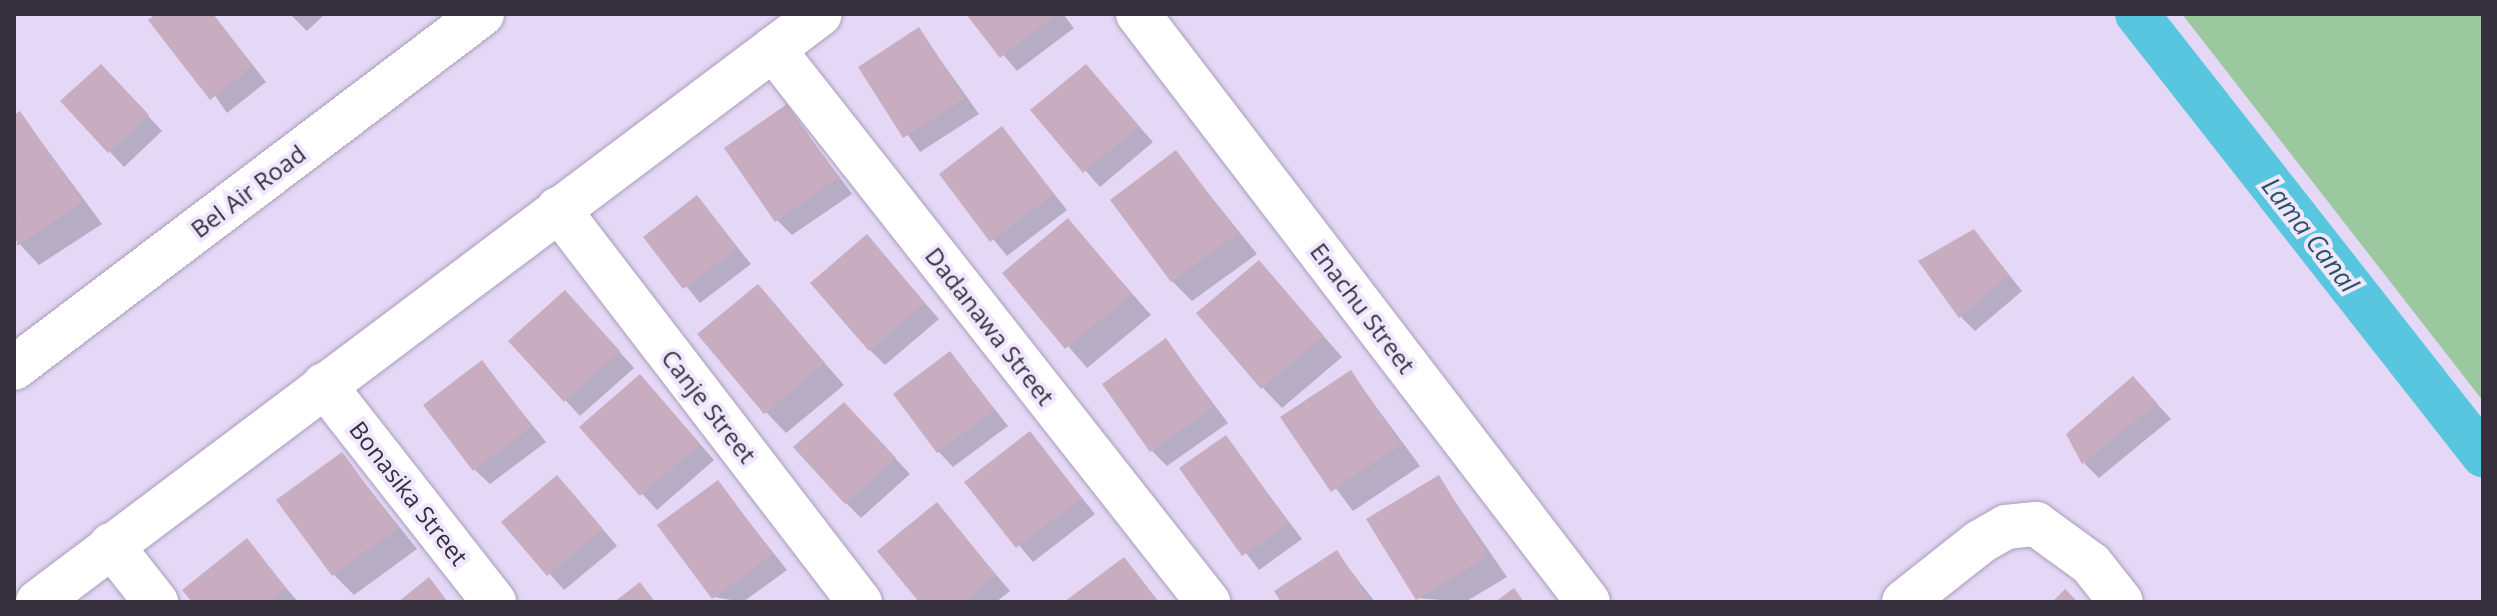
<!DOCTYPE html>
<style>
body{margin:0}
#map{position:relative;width:2497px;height:616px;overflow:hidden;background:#e4d8f6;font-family:"Open Sans",sans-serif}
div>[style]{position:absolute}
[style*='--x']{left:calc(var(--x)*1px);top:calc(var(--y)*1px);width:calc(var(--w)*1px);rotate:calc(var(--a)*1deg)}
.green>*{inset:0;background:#9bc89e}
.shadow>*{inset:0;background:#0003}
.canal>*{height:44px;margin:-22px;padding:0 22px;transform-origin:22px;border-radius:22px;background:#57c6de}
.building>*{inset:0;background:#c8adc1}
.roads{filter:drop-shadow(0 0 2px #a99eba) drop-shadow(0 0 2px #a99eba)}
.minor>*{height:44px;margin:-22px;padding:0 22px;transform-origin:22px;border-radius:22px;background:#fff}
span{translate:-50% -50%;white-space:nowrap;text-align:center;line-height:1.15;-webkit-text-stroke:8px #f0e7fe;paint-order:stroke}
.street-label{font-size:24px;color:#35303c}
.water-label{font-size:26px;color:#25555f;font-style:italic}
.frame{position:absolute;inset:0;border:16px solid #35303c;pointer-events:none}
</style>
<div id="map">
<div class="green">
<i style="clip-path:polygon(2182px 14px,2483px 14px,2483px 401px)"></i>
</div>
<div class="shadow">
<i style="clip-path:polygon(159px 14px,213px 14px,266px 82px,227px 113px)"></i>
<i style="clip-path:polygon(290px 14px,325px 14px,307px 31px)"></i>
<i style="clip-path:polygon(969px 14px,1063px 14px,1074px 28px,1017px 71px)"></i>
<i style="clip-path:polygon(919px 30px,979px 114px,920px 152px,860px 68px)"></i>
<i style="clip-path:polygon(1086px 66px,1153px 142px,1100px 187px,1033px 111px)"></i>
<i style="clip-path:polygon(116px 81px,162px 131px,124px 167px,63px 101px)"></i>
<i style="clip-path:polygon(787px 107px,852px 194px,792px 235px,777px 220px)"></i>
<i style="clip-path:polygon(20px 113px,102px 224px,39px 265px,14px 238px,14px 117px)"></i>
<i style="clip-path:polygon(1002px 129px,1067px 210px,1007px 256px,941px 175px)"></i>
<i style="clip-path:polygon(1176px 153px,1257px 254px,1192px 301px,1172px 281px)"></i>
<i style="clip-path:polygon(697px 198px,751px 264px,700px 303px,646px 237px)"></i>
<i style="clip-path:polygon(1068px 221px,1151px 315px,1087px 368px,1005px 273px)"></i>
<i style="clip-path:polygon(1974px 231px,2022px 291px,1975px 331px,1960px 316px)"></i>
<i style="clip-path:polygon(867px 237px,939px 319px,885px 365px,870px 350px)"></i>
<i style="clip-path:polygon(1259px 263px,1342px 357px,1282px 408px,1262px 387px)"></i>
<i style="clip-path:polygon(758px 287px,844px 385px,786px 433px,766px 412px)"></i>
<i style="clip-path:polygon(580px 308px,634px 368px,580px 416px,511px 341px)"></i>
<i style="clip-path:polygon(1166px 341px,1228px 423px,1167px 466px,1152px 451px)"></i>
<i style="clip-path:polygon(950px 353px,1008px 426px,953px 467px,938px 451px)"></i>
<i style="clip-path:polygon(482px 363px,546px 442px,490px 484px,474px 469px)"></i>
<i style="clip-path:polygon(1351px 373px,1420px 466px,1353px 511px,1283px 418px)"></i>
<i style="clip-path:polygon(655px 392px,714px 460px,657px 510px,582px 428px)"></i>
<i style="clip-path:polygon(2148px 394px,2171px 419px,2099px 478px,2084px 463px)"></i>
<i style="clip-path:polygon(859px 420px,910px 474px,861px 518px,846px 503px)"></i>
<i style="clip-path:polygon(1030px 434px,1095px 514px,1033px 562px,967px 482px)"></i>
<i style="clip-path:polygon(1226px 438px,1302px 539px,1259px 570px,1182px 469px)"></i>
<i style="clip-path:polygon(342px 455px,417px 549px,354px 595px,334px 575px)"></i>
<i style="clip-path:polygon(1438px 477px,1507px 577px,1465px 602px,1417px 598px)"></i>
<i style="clip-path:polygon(718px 483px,787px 570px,743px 602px,714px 597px)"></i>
<i style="clip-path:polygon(572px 493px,617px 546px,564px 590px,504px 522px)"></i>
<i style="clip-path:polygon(937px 505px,1010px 591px,996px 602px,921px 602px)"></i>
<i style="clip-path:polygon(247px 541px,298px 602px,195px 602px)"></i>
<i style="clip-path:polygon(1337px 553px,1375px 602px,1283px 602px)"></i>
</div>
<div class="canal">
<i style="--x:2137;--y:14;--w:561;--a:51.88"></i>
</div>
<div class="building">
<i style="clip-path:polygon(156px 14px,212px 14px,253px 66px,210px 100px,148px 20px)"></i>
<i style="clip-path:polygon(966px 14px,1057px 14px,1000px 58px)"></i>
<i style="clip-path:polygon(919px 27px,965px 98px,903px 138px,858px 67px)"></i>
<i style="clip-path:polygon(101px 64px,149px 115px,108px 153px,60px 101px)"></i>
<i style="clip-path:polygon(1086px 64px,1139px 126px,1083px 173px,1030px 110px)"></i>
<i style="clip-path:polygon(787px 104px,838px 178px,775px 222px,724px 148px)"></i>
<i style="clip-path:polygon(20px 111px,83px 202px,17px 246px,14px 115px)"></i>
<i style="clip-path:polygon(1002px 126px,1054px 194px,990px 242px,939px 174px)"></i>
<i style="clip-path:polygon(1176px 150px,1238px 233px,1171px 282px,1110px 200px)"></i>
<i style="clip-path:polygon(697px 195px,738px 248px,683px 289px,643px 237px)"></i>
<i style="clip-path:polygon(1068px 218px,1132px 294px,1065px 349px,1002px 273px)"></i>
<i style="clip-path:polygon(1974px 229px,2009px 275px,1959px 318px,1918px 261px)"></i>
<i style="clip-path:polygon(867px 234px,925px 303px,869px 351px,810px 283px)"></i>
<i style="clip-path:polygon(1259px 260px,1324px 336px,1261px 389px,1196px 313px)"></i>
<i style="clip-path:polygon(758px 284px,825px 363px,764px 414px,697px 334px)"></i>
<i style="clip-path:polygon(565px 290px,620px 351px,564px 402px,508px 341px)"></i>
<i style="clip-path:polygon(1166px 338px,1214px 407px,1150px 452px,1102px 384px)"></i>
<i style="clip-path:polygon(950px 351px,995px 410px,937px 453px,893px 394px)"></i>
<i style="clip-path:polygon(482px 360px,532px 426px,473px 471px,423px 405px)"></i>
<i style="clip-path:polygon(1351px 370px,1401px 445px,1331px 492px,1280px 417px)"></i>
<i style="clip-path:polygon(640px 374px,700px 444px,640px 496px,579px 427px)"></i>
<i style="clip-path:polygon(2133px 376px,2157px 403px,2082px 464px,2066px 434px)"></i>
<i style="clip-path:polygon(844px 402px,896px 458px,845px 504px,793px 447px)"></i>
<i style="clip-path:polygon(1030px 431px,1082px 498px,1016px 548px,964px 482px)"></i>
<i style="clip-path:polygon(1226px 435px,1289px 523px,1242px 556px,1179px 468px)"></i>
<i style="clip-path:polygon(342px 452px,398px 528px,332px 576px,276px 500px)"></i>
<i style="clip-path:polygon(557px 475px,603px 529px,547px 576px,501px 522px)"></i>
<i style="clip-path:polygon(1439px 475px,1488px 556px,1416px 600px,1366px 519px)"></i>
<i style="clip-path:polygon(718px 480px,773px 554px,712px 599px,657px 525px)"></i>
<i style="clip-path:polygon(937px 502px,996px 575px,963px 602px,919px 602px,877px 551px)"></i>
<i style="clip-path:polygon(247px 538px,286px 588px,268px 602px,192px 602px,182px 590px)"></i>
<i style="clip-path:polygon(1337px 550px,1371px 602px,1281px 602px,1274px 591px)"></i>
<i style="clip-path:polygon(1124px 557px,1159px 602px,1064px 602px)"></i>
<i style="clip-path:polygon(429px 577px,448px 602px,398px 602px)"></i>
<i style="clip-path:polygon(640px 582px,655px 602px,614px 602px)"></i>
<i style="clip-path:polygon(1514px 588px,1524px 602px,1495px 602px)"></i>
<i style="clip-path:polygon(2065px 589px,2078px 602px,2052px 602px)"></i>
</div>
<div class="roads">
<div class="minor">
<i style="--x:1138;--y:14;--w:740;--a:52.57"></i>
<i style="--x:773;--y:49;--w:704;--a:51.81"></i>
<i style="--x:558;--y:209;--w:496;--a:52.5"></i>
<i style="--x:14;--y:368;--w:587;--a:-37.1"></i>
<i style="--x:324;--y:385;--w:276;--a:51.9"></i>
<i style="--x:111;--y:545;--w:73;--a:51.7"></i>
<i style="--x:38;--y:602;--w:978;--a:-36.94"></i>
<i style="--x:1904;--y:602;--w:97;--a:-38.3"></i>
<i style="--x:1980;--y:542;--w:30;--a:-30"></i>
<i style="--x:2006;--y:527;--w:30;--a:-6"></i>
<i style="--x:2036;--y:524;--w:68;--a:36"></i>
<i style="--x:2091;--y:564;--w:48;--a:51.7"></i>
</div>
</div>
<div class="street-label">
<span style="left:248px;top:191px;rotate:-37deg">Bel Air Road</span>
<span style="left:1363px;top:308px;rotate:53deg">Enachu Street</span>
<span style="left:990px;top:326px;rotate:52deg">Dadanawa Street</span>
<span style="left:709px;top:406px;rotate:52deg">Canje Street</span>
<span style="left:409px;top:493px;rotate:52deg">Bonasika Street</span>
</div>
<div class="water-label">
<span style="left:2310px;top:235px;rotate:52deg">Lama Canal</span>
</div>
<div class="frame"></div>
</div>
